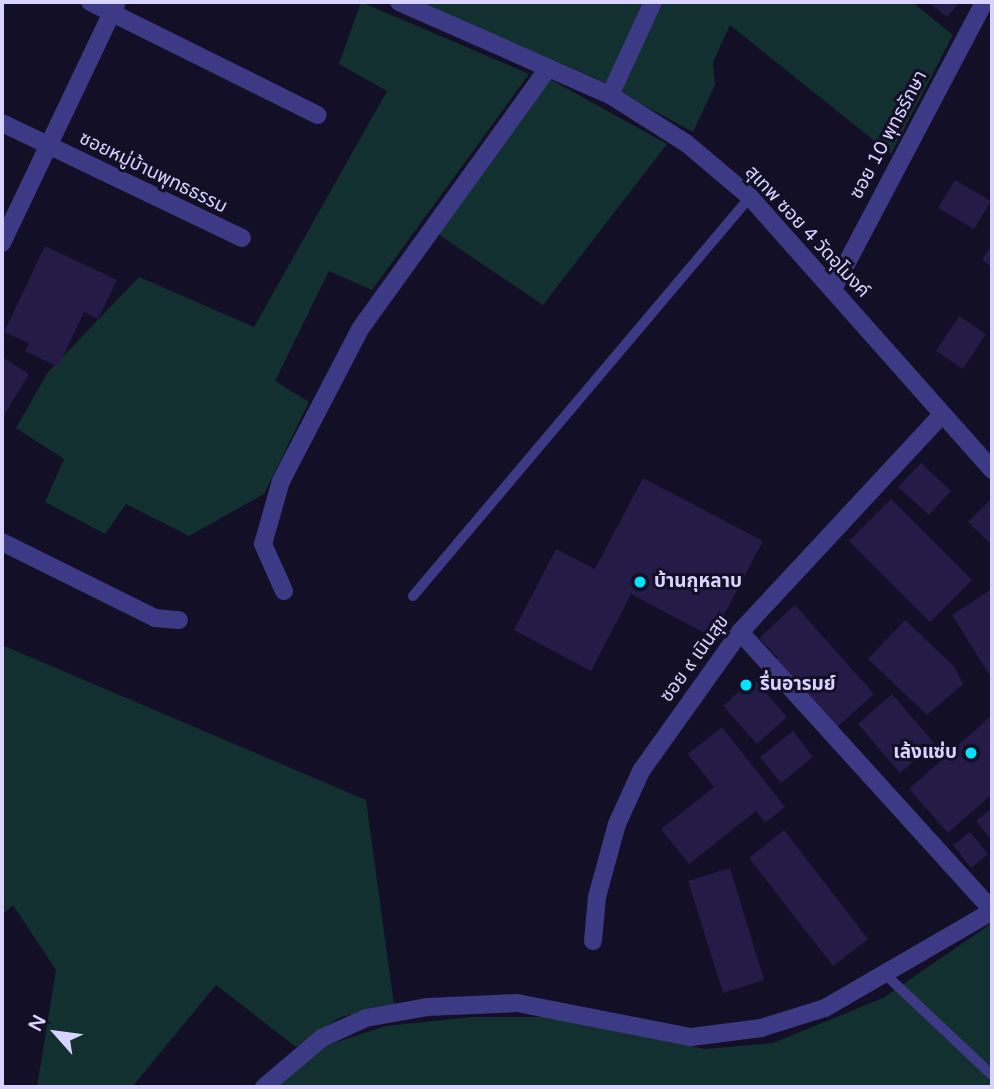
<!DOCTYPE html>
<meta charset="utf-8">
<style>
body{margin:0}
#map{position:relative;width:994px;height:1089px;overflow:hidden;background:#130f26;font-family:"Varela Round","Noto Sans Thai",sans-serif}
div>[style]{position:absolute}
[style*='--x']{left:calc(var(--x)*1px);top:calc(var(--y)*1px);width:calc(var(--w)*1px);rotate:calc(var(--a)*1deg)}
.green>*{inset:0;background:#12302f}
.building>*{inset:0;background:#241b47}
.service>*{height:10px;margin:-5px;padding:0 5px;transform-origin:5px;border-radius:5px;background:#3d3a85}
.minor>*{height:18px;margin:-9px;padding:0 9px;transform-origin:9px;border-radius:9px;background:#3d3a85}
.dots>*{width:19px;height:19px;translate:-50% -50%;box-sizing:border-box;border:4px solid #130f26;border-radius:50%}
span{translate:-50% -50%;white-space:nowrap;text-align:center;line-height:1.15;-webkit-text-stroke:6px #130f26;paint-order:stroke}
.street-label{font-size:19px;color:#d9d4ff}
.poi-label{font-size:19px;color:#d9d4ff;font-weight:700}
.left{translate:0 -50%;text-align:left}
.right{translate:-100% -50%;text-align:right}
.frame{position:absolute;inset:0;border:4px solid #d9d4ff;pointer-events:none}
.north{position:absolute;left:21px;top:998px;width:70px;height:70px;-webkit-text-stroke:5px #130f26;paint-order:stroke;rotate:298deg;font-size:19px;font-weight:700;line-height:28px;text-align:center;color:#d9d4ff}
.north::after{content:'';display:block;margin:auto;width:24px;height:32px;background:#d9d4ff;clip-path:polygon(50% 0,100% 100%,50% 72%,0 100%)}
</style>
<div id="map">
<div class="green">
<i style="clip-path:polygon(361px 2px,529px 74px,372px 290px,329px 271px,275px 381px,309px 402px,264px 494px,189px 536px,126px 504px,105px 534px,45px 502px,64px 459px,16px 428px,48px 372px,139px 277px,254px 327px,387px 91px,339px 64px)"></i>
<i style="clip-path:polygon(418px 2px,643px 2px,606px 83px)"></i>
<i style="clip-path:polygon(661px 2px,912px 2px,953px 35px,891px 154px,730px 25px,713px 62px,715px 85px,693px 132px,619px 92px)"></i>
<i style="clip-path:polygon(550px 79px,667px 144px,543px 305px,438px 234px)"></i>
<i style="clip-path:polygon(2px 645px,366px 800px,394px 1005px,341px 1017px,296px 1047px,216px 985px,132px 1087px,37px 1087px,56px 970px,13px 905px,2px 915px)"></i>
<i style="clip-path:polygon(992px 923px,992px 1087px,274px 1087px,318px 1048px,386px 1026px,471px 1017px,546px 1017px,705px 1049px,773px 1043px,883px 998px)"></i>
</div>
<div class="building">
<i style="clip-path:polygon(928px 2px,960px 2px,947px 17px)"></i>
<i style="clip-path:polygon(955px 180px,991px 201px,974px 229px,938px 208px)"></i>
<i style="clip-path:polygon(992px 244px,992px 267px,982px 260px)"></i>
<i style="clip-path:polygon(45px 246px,117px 280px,98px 319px,84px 312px,58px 367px,25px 351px,29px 343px,4px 332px)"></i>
<i style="clip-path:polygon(959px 316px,986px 334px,963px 369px,936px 351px)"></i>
<i style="clip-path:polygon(2px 357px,29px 374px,2px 419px)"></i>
<i style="clip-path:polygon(921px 463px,951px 491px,929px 515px,898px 487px)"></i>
<i style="clip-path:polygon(643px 478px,763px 541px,712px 637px,631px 594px,591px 671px,514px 630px,556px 549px,595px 569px)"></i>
<i style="clip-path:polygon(891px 499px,972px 580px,930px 622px,849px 541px)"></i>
<i style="clip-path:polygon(990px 500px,992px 502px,992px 545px,968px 522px)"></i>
<i style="clip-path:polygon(992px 589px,992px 679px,952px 615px)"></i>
<i style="clip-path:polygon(795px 605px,874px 694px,837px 727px,774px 661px,778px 658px,759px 638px)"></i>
<i style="clip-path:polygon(905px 620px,954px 666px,963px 684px,927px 715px,868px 659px)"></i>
<i style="clip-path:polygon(753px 678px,787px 717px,757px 744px,723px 706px)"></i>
<i style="clip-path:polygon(892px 694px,934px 743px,900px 773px,858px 724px)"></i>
<i style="clip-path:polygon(992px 715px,992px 794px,948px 833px,909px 789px)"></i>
<i style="clip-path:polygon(722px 727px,785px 807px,765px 823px,756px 811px,689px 864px,661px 829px,714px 787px,688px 754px)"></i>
<i style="clip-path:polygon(793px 731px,813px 757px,781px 783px,760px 757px)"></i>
<i style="clip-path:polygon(992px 808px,992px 841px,976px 821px)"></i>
<i style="clip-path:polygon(784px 830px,868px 939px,833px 966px,749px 858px)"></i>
<i style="clip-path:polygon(970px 832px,988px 854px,971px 868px,953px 845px)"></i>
<i style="clip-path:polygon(730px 868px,764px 980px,723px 993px,688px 881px)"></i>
</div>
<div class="service">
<i style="--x:413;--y:596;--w:522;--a:-49.82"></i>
<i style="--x:887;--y:976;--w:144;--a:43.3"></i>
</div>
<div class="minor">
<i style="--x:90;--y:2;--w:254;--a:26.4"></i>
<i style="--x:399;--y:2;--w:231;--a:23.8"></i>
<i style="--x:610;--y:95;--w:90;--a:32.3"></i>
<i style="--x:686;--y:143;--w:84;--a:40.2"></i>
<i style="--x:750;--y:197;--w:365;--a:48.4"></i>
<i style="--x:610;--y:95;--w:102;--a:-65.2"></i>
<i style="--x:2;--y:123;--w:266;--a:25.6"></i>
<i style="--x:2;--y:243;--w:267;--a:-64.5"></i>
<i style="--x:833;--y:289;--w:324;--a:-62.2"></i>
<i style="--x:2;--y:542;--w:171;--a:26.4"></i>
<i style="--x:155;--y:618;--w:24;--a:5"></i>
<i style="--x:284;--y:591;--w:51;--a:-114.1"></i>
<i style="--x:263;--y:544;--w:66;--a:-74.1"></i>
<i style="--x:281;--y:481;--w:171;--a:-62.5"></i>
<i style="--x:360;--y:329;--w:322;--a:-54.2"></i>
<i style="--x:740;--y:632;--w:375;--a:47.8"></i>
<i style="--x:593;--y:941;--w:44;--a:-84.8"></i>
<i style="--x:597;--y:897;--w:76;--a:-74.7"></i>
<i style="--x:617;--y:824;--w:58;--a:-65.6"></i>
<i style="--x:641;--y:771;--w:171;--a:-54.5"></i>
<i style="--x:740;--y:632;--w:295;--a:-47.1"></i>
<i style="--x:264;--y:1087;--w:76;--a:-40.2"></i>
<i style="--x:322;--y:1038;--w:48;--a:-24.4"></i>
<i style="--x:366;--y:1018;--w:62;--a:-10.2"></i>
<i style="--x:427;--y:1007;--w:90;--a:-2.5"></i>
<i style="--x:517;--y:1003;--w:177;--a:11.1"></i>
<i style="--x:691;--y:1037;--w:71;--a:-7.3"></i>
<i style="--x:761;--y:1028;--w:67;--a:-17.4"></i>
<i style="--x:825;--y:1008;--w:193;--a:-30.1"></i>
</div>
<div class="dots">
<i style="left:640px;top:582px;background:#00e5ff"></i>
<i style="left:746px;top:685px;background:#00e5ff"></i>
<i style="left:971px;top:753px;background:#00e5ff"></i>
</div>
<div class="street-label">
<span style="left:889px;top:135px;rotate:-62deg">ซอย 10 พุทธรักษา</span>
<span style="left:153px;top:173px;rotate:26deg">ซอยหมู่บ้านพุทธธรรม</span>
<span style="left:807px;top:232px;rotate:47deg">สุเทพ ซอย 4 วัดอุโมงค์</span>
<span style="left:695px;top:659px;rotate:-54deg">ซอย ๙ เนินสุข</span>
</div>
<div class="poi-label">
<span class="left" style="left:654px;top:582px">บ้านกุหลาบ</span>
<span class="left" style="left:760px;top:685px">รื่นอารมย์</span>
<span class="right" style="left:957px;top:753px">เล้งแซ่บ</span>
</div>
<div class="frame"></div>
<div class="north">N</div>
</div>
